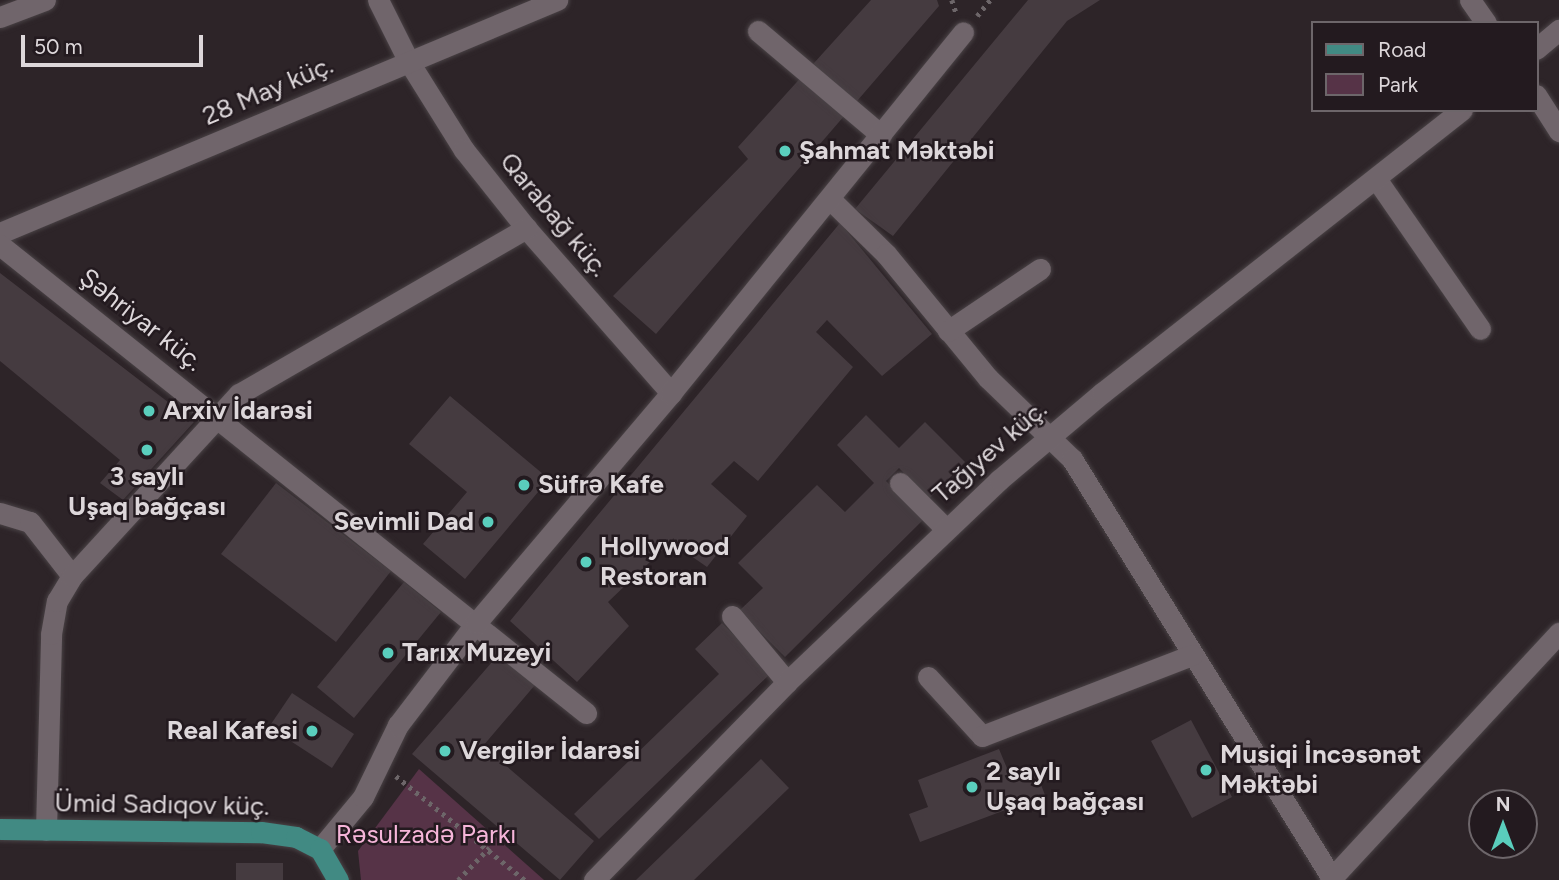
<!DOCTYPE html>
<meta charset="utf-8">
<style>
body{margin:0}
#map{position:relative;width:1559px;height:880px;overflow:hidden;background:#2d2428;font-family:Figtree,sans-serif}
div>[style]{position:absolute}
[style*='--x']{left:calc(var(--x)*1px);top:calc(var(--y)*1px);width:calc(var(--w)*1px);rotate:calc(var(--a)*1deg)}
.green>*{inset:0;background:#563347}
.building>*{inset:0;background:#453b40}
.path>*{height:4.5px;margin-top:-2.25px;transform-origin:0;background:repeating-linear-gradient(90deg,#6d6669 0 3.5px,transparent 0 8.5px)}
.roads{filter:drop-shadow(0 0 2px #494245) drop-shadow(0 0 2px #494245)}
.minor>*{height:21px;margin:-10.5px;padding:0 10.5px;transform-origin:10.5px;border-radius:10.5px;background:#70656b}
.major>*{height:21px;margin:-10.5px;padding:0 10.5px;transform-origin:10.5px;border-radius:10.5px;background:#418a83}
.dots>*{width:19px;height:19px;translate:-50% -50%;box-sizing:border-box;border:4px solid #231a1f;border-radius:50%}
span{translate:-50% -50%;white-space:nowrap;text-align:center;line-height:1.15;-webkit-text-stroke:5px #231a1f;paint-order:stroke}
.street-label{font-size:26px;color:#ddd7da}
.poi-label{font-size:26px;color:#ddd7da;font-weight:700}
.left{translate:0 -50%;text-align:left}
.right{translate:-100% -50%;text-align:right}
.park-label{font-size:26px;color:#f6b5d9}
.legend{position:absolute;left:1311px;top:21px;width:228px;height:91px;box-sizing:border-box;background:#231a1f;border:2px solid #6d666a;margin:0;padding:9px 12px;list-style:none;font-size:21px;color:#ddd7da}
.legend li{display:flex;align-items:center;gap:14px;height:35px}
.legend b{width:35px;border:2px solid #6d666a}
.north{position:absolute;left:1468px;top:789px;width:70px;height:70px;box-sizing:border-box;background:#231a1f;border:2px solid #6d666a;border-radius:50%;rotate:0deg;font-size:19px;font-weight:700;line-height:28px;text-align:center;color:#ddd7da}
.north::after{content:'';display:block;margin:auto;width:24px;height:32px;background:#5acebd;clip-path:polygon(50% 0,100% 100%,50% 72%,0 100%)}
.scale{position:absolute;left:21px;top:35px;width:182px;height:32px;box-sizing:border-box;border:4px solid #ddd7da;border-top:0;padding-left:9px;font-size:21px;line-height:24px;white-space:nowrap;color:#ddd7da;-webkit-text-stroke:5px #231a1f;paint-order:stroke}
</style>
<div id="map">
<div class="green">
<i style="clip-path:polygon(419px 769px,544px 880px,361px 880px,358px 851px)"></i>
</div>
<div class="building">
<i style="clip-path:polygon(871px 0,937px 0,939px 6px,656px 334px,613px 296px,748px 159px,738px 147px)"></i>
<i style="clip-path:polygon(1028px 0,1100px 0,1067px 21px,893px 236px,855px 209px)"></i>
<i style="clip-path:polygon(840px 223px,932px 334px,882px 376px,827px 320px,816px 332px,853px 367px,758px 481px,734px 461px,711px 484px,747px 516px,707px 567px,671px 542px,608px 602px,629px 626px,577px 682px,510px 621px)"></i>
<i style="clip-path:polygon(0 273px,194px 422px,123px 500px,100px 483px,120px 460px,0 361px)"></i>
<i style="clip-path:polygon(450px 396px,549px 479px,465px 579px,423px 544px,467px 492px,409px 444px)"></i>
<i style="clip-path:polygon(866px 415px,899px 448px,925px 422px,965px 462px,929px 499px,899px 468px,886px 481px,924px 519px,785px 657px,739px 611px,763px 588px,738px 563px,817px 485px,845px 512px,874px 483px,837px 445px)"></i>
<i style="clip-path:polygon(276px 483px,391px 571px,336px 642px,221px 554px)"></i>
<i style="clip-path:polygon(404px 582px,441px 612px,354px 718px,317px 687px)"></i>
<i style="clip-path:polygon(722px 623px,771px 673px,599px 839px,574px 814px,719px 674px,695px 649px)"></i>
<i style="clip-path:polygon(499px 654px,535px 685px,483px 746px,594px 841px,560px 880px,412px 754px)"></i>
<i style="clip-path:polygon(292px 693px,354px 734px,332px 768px,269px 727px)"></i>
<i style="clip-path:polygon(1191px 720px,1232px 797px,1192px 818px,1151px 741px)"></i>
<i style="clip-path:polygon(999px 749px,1009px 773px,1033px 764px,1045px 795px,920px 842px,909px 814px,928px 807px,918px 780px)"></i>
<i style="clip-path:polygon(761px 759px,789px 788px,694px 880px,636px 880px)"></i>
<i style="clip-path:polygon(236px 863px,283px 863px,283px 880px,236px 880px)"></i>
</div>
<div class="path">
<i style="--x:952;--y:0;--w:13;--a:72"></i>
<i style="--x:977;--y:16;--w:21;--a:-51"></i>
<i style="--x:396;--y:776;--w:166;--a:38.9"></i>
<i style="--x:458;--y:880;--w:45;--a:-45.9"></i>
</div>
<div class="roads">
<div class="minor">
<i style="--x:378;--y:0;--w:69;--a:63.4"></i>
<i style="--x:409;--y:62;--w:104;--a:58"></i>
<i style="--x:464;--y:150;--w:100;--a:51.5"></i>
<i style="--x:526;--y:228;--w:220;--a:48.7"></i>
<i style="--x:1470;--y:0;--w:28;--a:55"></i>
<i style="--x:0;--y:17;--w:48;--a:-20.7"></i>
<i style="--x:758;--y:31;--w:161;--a:40.2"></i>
<i style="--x:1536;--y:49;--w:30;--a:-40"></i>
<i style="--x:1536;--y:95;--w:43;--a:57.4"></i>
<i style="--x:1377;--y:180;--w:181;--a:55.3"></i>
<i style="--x:830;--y:199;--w:78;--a:44.5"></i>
<i style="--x:886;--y:254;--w:161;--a:50.6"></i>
<i style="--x:988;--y:378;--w:117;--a:44"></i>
<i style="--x:1072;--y:459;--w:493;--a:58.2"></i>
<i style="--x:0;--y:233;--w:604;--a:-22.7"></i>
<i style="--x:0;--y:245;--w:750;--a:38.61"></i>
<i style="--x:948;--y:331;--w:111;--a:-34"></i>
<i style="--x:900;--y:483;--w:65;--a:45"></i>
<i style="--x:0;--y:513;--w:31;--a:17"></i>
<i style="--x:30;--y:522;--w:68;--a:52.1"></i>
<i style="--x:732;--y:616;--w:86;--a:50.2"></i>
<i style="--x:928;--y:677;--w:80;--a:47.5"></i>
<i style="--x:982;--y:736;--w:225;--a:-21.1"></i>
<i style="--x:46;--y:830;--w:196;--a:-88.5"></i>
<i style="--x:51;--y:634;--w:34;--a:-80"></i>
<i style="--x:57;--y:601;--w:29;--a:-59"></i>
<i style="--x:72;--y:576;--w:247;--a:-47.5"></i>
<i style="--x:239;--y:394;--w:332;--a:-30"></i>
<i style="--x:320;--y:849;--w:67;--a:-50.4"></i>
<i style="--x:363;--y:797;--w:80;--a:-64.1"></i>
<i style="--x:398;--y:725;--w:128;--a:-52.6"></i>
<i style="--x:476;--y:623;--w:302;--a:-49.7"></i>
<i style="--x:671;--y:393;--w:464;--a:-51"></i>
<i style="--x:594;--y:880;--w:277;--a:-45.7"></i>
<i style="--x:787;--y:682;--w:293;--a:-43.6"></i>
<i style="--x:999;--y:480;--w:135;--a:-40.2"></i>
<i style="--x:1102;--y:393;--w:458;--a:-38.2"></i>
<i style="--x:1330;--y:880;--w:337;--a:-47.2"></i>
</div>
<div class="major">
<i style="--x:0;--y:829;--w:261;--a:0.7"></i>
<i style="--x:261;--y:832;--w:35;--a:8"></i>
<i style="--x:296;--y:837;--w:27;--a:27"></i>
<i style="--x:320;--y:849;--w:36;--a:60"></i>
</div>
</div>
<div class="dots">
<i style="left:785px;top:151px;background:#5acebd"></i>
<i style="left:149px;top:411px;background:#5acebd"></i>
<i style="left:147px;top:450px;background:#5acebd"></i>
<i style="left:524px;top:485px;background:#5acebd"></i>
<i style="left:488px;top:522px;background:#5acebd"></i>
<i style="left:586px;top:562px;background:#5acebd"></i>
<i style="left:388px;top:653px;background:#5acebd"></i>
<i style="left:312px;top:731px;background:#5acebd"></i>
<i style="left:445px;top:751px;background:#5acebd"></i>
<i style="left:1206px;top:770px;background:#5acebd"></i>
<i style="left:972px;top:787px;background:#5acebd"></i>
</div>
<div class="street-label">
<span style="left:268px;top:91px;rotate:-23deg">28 May küç.</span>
<span style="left:554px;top:215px;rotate:50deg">Qarabağ küç.</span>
<span style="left:141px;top:320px;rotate:38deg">Şəhriyar küç.</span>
<span style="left:990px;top:452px;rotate:-41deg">Tağıyev küç.</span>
<span style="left:162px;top:805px;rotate:1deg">Ümid Sadıqov küç.</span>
</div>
<div class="poi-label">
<span class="left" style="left:799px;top:151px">Şahmat Məktəbi</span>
<span class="left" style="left:163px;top:411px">Arxiv İdarəsi</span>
<span style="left:147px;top:492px">3 saylı<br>Uşaq bağçası</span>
<span class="left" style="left:538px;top:485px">Süfrə Kafe</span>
<span class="right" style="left:474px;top:522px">Sevimli Dad</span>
<span class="left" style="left:600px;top:562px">Hollywood<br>Restoran</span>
<span class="left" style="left:402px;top:653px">Tarıx Muzeyi</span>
<span class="right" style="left:298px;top:731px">Real Kafesi</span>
<span class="left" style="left:459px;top:751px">Vergilər İdarəsi</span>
<span class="left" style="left:1220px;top:770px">Musiqi İncəsənət<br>Məktəbi</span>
<span class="left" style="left:986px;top:787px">2 saylı<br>Uşaq bağçası</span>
</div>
<div class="park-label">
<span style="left:426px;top:835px">Rəsulzadə Parkı</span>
</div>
<ul class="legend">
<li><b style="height:9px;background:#418a83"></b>Road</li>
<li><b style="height:19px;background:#563347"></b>Park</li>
</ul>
<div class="north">N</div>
<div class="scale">50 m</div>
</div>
